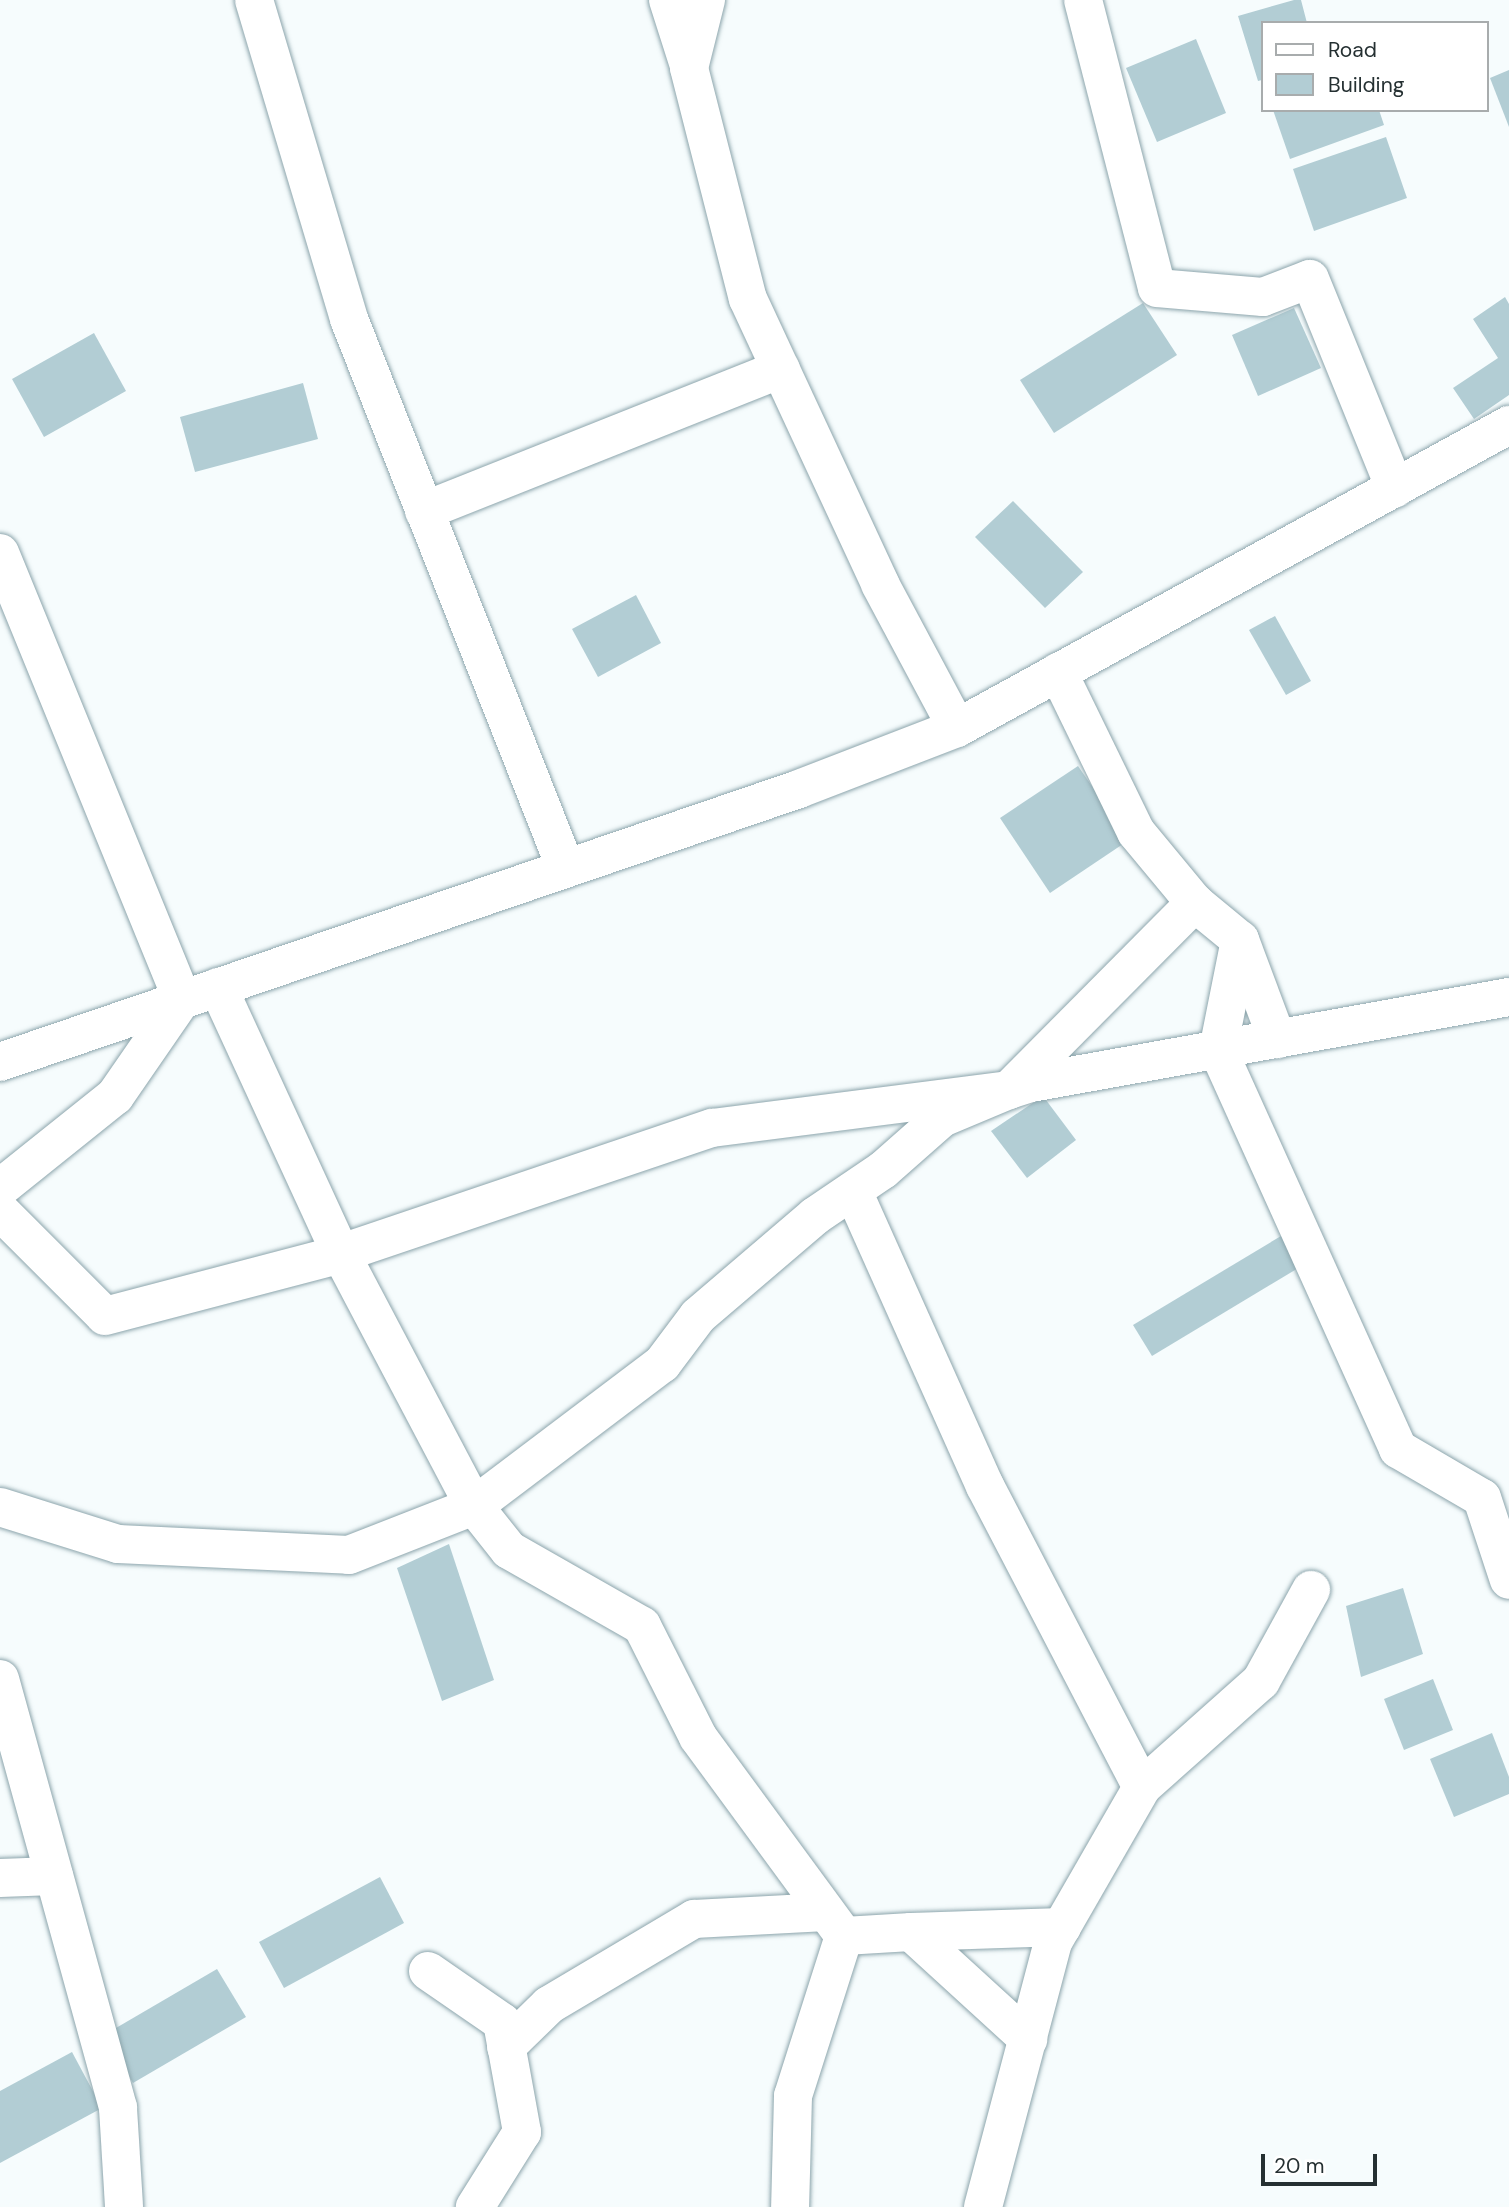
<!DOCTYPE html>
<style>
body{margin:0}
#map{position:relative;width:1509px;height:2207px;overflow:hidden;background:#f6fcfd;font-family:"DM Sans",sans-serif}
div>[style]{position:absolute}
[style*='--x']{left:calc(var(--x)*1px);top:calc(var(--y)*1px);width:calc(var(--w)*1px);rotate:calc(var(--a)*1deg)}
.building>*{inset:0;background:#b2cdd4}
.roads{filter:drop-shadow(0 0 2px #8ca5ac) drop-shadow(0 0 2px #8ca5ac)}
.minor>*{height:38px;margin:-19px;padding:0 19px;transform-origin:19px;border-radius:19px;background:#fff}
span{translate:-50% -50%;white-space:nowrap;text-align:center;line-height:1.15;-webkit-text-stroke:7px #fff;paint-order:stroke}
.legend{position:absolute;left:1261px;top:21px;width:228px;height:91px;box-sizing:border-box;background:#fff;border:2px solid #a8acad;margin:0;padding:9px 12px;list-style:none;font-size:21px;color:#253032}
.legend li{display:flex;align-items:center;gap:14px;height:35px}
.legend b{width:35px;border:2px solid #a8acad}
.scale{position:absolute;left:1261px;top:2154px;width:116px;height:32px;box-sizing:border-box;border:4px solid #253032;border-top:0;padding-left:9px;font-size:21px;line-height:24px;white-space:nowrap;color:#253032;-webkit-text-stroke:5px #fff;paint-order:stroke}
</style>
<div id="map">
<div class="building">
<i style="clip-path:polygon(1294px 0,1301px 0,1307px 23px,1262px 23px,1262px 80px,1258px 81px,1238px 16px)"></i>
<i style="clip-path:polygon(1196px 39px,1226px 113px,1157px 142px,1126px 68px)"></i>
<i style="clip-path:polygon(1509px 70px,1509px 127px,1490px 78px)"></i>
<i style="clip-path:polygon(1273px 110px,1379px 110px,1384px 125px,1290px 159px)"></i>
<i style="clip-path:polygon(1386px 137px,1407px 198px,1314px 231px,1293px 169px)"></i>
<i style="clip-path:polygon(1505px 297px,1509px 304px,1509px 395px,1474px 419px,1453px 388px,1498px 358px,1473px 319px)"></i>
<i style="clip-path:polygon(1143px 303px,1177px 355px,1054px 433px,1020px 380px)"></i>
<i style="clip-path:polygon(1294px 308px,1321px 368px,1258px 396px,1232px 335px)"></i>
<i style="clip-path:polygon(94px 333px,126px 391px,44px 437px,12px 379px)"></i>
<i style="clip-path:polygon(303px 383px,318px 439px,195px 472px,180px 417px)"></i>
<i style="clip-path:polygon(1013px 501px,1083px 572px,1045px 608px,975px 537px)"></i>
<i style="clip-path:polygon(636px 595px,661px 643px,598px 677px,572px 629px)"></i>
<i style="clip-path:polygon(1275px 616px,1311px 681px,1286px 695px,1249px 630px)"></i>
<i style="clip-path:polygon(1078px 766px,1129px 840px,1050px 893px,1000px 818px)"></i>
<i style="clip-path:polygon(1043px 1096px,1076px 1140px,1027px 1178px,991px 1131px)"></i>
<i style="clip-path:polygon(1281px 1236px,1300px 1267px,1152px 1356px,1133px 1325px)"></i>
<i style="clip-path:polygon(449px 1544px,494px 1680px,442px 1701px,397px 1568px)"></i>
<i style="clip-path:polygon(1403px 1588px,1423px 1654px,1361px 1677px,1346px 1606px)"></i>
<i style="clip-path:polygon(1433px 1679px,1453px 1730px,1404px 1750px,1384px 1699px)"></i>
<i style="clip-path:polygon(1492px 1733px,1509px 1777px,1509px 1794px,1454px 1817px,1430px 1759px)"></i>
<i style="clip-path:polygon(380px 1877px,404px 1923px,284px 1988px,259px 1942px)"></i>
<i style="clip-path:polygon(217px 1969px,246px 2017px,133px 2083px,104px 2035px)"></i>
<i style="clip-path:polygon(72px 2052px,102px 2108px,0 2163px,0 2091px)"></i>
</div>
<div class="roads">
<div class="minor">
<i style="--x:254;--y:0;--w:333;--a:73.4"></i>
<i style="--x:349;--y:319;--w:591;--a:68.47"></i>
<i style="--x:668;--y:0;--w:69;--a:72.3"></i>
<i style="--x:706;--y:0;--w:70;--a:104"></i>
<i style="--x:689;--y:68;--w:238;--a:75.7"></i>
<i style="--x:748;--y:299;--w:314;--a:65.1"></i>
<i style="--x:880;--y:584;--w:163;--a:61.9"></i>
<i style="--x:1083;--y:0;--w:297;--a:75.6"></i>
<i style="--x:1157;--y:288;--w:106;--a:4.9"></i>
<i style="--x:1263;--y:297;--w:50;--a:-21"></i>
<i style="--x:1310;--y:279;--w:226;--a:67.9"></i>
<i style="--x:424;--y:511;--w:384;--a:-21.7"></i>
<i style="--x:0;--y:553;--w:482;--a:67.8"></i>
<i style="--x:182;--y:999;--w:118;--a:124.6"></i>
<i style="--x:115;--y:1096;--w:147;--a:141.3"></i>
<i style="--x:1058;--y:672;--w:178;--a:64"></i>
<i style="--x:1136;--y:832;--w:92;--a:50.3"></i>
<i style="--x:1195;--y:903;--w:58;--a:39.4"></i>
<i style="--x:1240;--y:940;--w:112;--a:101.3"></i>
<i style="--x:1218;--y:1050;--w:438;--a:65.7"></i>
<i style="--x:1398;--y:1449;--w:97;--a:30.3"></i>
<i style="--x:1482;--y:1498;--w:86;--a:71.8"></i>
<i style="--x:1240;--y:940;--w:106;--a:69.5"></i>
<i style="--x:218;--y:987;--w:294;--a:65.3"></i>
<i style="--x:341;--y:1254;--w:285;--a:62.2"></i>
<i style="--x:474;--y:1506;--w:56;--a:51.5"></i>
<i style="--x:509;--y:1550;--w:153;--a:29.7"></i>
<i style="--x:642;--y:1626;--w:124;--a:63.2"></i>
<i style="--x:698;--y:1737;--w:247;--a:53.7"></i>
<i style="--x:844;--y:1936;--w:168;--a:107.7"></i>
<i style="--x:793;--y:2096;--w:111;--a:91.5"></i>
<i style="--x:0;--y:1062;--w:844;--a:-18.86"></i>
<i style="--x:799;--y:789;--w:169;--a:-21.1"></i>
<i style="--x:957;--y:728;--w:630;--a:-28.76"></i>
<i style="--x:853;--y:1191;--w:323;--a:65.9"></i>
<i style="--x:985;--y:1486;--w:339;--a:62.5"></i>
<i style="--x:0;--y:1211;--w:148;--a:45"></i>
<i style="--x:105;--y:1316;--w:236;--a:-14.7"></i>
<i style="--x:333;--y:1256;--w:400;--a:-18.7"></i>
<i style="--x:712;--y:1128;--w:299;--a:-7.3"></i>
<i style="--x:1009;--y:1090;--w:23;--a:-18"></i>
<i style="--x:1031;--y:1083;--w:486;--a:-10.2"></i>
<i style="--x:0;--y:1507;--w:124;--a:17.4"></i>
<i style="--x:118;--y:1544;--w:231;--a:2.7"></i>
<i style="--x:349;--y:1555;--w:134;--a:-21.4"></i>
<i style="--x:474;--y:1506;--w:236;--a:-37.1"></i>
<i style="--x:662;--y:1364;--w:60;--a:-53.1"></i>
<i style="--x:698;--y:1316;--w:154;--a:-40.5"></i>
<i style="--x:815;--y:1216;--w:82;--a:-34.1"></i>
<i style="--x:883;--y:1170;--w:79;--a:-41.4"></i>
<i style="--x:942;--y:1118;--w:73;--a:-22.7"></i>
<i style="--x:1009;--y:1090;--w:264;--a:-45.2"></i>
<i style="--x:0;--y:1679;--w:445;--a:74.6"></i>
<i style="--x:118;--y:2108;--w:99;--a:86.5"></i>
<i style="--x:0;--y:1878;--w:54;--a:-2.1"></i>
<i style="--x:911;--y:1932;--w:151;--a:-1.9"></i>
<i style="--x:844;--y:1936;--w:67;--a:-3.4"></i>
<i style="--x:911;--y:1932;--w:159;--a:42.4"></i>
<i style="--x:428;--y:1971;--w:90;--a:34.6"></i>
<i style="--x:502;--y:2022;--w:112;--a:79.7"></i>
<i style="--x:522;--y:2132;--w:89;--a:122.1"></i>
<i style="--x:506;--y:2047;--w:60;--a:-44.3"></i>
<i style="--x:549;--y:2005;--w:169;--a:-30.7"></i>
<i style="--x:694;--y:1919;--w:132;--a:-3"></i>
<i style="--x:983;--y:2207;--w:274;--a:-75.2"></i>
<i style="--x:1053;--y:1942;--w:179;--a:-60.1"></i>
<i style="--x:1142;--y:1787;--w:159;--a:-41.7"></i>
<i style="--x:1261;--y:1681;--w:104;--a:-61.2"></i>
</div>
</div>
<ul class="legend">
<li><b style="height:9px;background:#fff"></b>Road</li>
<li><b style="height:19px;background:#b2cdd4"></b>Building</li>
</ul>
<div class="scale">20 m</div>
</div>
